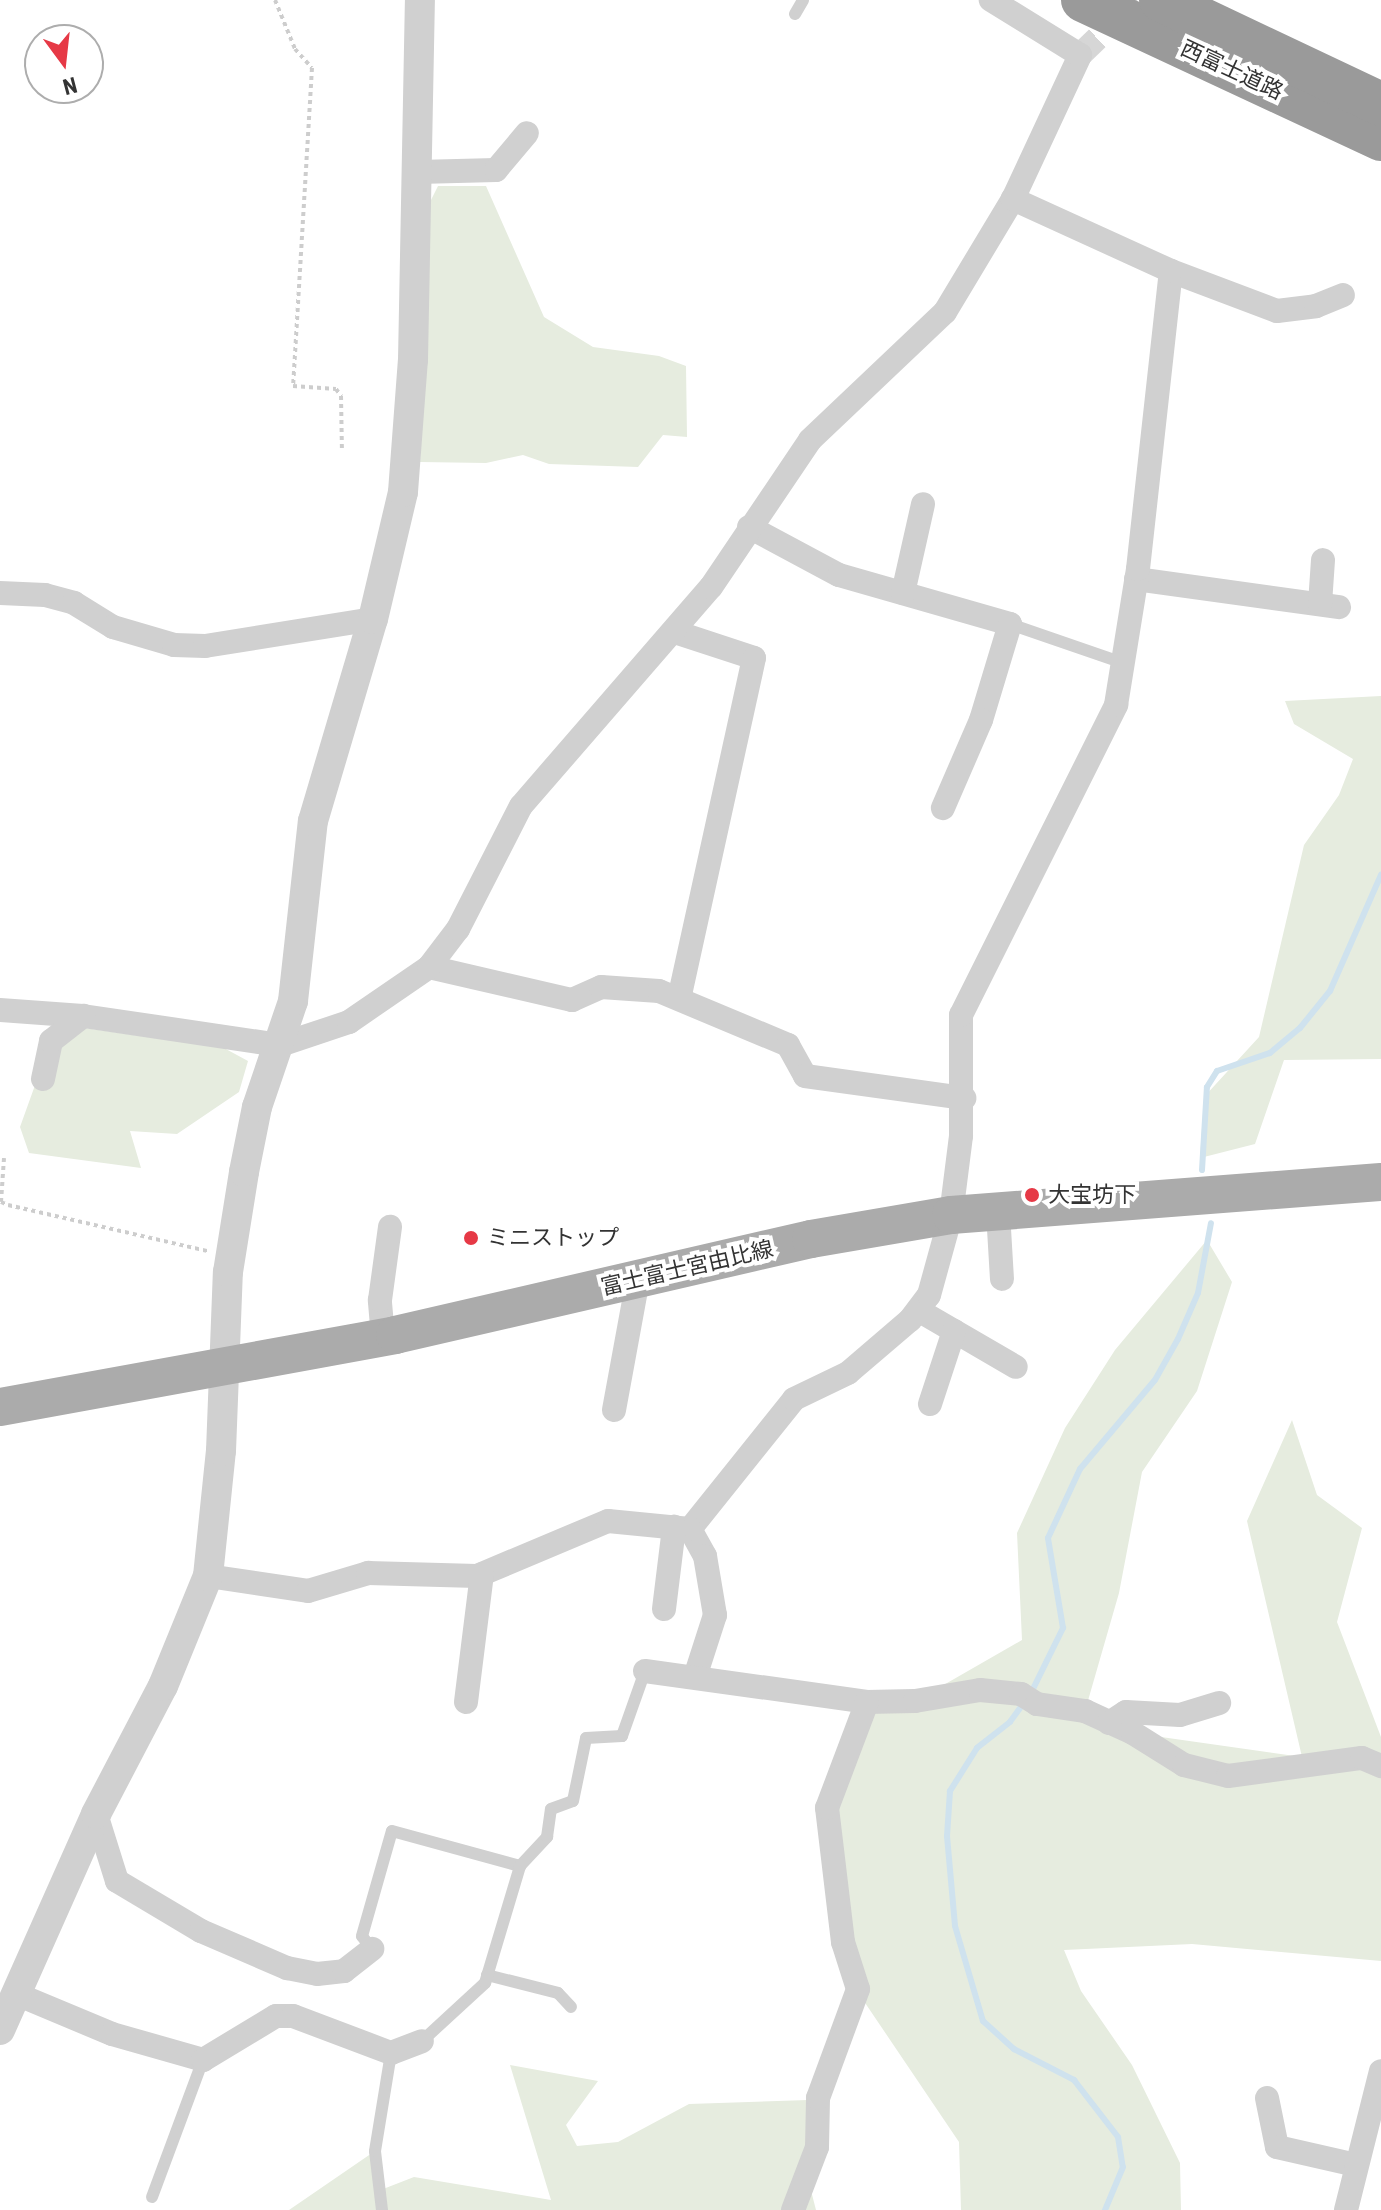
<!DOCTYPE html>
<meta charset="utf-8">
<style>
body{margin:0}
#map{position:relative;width:1381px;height:2210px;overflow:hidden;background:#fff;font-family:"Roboto Condensed","Noto Sans JP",sans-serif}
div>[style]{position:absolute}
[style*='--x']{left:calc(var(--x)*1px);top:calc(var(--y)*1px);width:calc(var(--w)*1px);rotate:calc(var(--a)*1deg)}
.green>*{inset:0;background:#e6ecdf}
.stream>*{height:6px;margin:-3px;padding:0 3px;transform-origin:3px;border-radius:3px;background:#cfe2ee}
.minor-tunnel>*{height:24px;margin-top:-12px;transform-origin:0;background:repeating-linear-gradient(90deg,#d6d6d6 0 24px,transparent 0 36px)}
.path>*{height:4px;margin-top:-2px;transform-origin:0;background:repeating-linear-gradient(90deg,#cdcdcd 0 4px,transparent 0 8px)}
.service>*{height:12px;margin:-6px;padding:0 6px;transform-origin:6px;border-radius:6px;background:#d0d0d0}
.minor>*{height:24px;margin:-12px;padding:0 12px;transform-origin:12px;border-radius:12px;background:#d0d0d0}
.tertiary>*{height:30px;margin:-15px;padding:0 15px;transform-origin:15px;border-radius:15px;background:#d0d0d0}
.primary>*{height:38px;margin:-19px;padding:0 19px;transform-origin:19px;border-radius:19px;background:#ababab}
.motorway>*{height:44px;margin:-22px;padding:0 22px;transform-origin:22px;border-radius:22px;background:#9a9a9a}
.dots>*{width:22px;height:22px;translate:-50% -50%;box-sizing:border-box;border:4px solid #fff;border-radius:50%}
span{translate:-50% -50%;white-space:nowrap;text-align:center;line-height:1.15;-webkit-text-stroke:8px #fff;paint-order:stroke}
.street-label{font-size:22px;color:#333}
.poi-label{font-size:22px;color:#333}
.left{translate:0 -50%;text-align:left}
.north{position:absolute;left:24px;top:24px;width:80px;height:80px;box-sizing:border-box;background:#fff;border:2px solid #adadad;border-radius:50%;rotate:165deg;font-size:22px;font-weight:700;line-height:32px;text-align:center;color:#333}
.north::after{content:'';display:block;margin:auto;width:28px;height:36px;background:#e63946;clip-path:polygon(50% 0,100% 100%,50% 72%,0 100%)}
</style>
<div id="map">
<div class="green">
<i style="clip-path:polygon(438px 186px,486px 186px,544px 317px,593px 347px,659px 356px,686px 366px,687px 437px,663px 435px,638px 467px,549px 464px,523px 455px,486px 463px,420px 462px,430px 202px)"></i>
<i style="clip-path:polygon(1381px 696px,1381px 1059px,1284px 1060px,1255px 1144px,1200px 1158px,1204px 1097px,1259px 1037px,1304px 845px,1339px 795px,1353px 759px,1294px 724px,1285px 701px)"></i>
<i style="clip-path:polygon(57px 1024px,224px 1048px,248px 1061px,239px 1092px,177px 1134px,130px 1131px,141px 1168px,29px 1153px,20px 1127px)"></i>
<i style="clip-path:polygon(1207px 1240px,1232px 1282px,1197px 1391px,1142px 1472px,1119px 1593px,1085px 1711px,1133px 1733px,1302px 1757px,1247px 1521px,1292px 1420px,1317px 1495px,1362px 1528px,1337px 1622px,1381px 1737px,1381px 1961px,1192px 1944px,1064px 1950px,1081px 1991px,1132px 2065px,1180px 2163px,1181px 2210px,961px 2210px,959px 2142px,855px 1988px,828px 1822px,867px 1709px,907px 1706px,1022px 1640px,1017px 1533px,1065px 1428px,1115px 1350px)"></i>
<i style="clip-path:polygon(510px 2065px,598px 2081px,566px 2125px,577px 2146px,618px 2142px,689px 2104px,808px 2100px,808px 2179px,816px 2210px,289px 2210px,375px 2151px,378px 2191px,414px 2177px,551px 2200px)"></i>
</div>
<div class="stream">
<i style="--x:1202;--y:1170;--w:83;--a:-86.6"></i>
<i style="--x:1207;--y:1087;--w:19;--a:-58"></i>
<i style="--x:1217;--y:1071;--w:56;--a:-18.8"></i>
<i style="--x:1270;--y:1053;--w:39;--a:-40"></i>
<i style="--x:1300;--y:1028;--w:48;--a:-51"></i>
<i style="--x:1330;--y:991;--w:127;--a:-66.3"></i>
<i style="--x:1030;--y:1695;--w:75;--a:-63.8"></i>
<i style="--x:1063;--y:1628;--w:91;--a:-99.5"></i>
<i style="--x:1048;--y:1538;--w:76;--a:-65.1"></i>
<i style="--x:1080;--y:1469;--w:116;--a:-49.9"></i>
<i style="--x:1155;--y:1380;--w:47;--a:-60.7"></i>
<i style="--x:1178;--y:1339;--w:50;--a:-66.5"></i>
<i style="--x:1198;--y:1293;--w:71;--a:-79.5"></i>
<i style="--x:1023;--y:1704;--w:22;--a:126"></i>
<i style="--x:1010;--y:1722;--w:42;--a:141.8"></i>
<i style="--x:977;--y:1748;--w:51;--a:122.1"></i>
<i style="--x:950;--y:1791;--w:45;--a:93.8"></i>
<i style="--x:947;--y:1836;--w:90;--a:84.9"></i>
<i style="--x:955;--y:1926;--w:99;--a:73.6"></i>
<i style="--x:983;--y:2021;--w:42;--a:42.1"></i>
<i style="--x:1014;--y:2049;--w:68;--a:27.3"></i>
<i style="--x:1074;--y:2080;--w:72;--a:52.3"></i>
<i style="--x:1118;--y:2137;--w:30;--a:81"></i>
<i style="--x:1123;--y:2167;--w:47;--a:112.7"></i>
</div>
<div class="minor-tunnel">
<i style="--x:1080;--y:55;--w:79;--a:-44"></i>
</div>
<div class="path">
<i style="--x:275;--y:0;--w:53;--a:67.8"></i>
<i style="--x:295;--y:49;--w:25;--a:48"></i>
<i style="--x:312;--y:68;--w:319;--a:93.4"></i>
<i style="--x:293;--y:386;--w:43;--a:4"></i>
<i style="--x:336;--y:389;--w:9;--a:54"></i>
<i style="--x:341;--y:396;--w:56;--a:89"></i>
<i style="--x:4;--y:1158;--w:44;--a:93.9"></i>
<i style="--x:1;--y:1202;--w:8;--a:23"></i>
<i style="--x:8;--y:1205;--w:205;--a:13"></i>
</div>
<div class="service">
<i style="--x:795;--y:14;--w:16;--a:-60"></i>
<i style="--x:1010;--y:624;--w:120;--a:19"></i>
<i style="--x:372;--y:1949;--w:16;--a:-128"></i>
<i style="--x:362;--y:1936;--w:109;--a:-74.1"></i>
<i style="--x:392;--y:1831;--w:133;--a:15.3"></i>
<i style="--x:487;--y:1975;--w:73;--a:14.2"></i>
<i style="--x:558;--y:1993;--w:19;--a:47"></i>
<i style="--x:422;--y:2041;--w:86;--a:-42.6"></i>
<i style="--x:485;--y:1983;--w:122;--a:-73.3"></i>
<i style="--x:520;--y:1866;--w:40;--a:-47"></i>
<i style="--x:547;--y:1837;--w:28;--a:-82"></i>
<i style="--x:551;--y:1809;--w:23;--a:-20"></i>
<i style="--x:573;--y:1801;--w:64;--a:-78.3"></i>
<i style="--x:586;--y:1738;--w:36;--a:-3"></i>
<i style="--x:622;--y:1736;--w:69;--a:-70.5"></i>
<i style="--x:152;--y:2197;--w:146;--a:-69.6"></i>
<i style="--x:382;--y:2210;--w:59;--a:-96.8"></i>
<i style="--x:375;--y:2151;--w:99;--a:-80.7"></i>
</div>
<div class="minor">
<i style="--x:418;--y:172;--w:78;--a:-1.5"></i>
<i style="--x:496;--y:170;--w:48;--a:-50"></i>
<i style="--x:1171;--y:271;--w:113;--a:20.7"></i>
<i style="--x:1277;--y:311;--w:39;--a:-7"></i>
<i style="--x:1316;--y:306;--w:29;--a:-22"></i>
<i style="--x:749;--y:527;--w:102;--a:28.1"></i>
<i style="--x:839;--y:575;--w:178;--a:16"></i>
<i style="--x:1010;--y:624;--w:100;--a:106.8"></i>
<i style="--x:981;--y:720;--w:96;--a:113.4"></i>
<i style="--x:1136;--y:579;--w:205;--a:7.9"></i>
<i style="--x:0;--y:593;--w:45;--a:2.5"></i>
<i style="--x:45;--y:595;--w:30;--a:15"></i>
<i style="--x:74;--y:603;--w:46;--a:31.6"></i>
<i style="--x:113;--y:627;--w:64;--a:16.4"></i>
<i style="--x:174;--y:645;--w:31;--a:2"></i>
<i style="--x:205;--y:646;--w:170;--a:-9.1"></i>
<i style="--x:903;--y:593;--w:91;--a:-77.3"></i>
<i style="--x:1320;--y:604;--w:44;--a:-86.1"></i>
<i style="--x:675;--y:632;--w:83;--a:18.2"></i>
<i style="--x:754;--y:658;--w:349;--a:102.4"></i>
<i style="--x:429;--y:967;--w:147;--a:13"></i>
<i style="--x:572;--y:1000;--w:32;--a:-24"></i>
<i style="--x:601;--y:987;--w:58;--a:3.9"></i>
<i style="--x:659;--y:991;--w:140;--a:22.7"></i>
<i style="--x:788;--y:1045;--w:35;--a:61"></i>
<i style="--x:805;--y:1076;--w:161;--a:7.9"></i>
<i style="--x:0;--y:1010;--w:83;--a:4.1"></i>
<i style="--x:83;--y:1016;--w:199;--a:8.4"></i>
<i style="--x:280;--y:1045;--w:73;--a:-18.4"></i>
<i style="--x:349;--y:1022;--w:97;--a:-34.5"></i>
<i style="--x:429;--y:967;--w:48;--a:-52.7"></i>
<i style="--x:458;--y:929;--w:138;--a:-62.9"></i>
<i style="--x:521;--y:806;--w:290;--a:-49.1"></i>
<i style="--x:711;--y:587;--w:177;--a:-56"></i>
<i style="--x:810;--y:440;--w:186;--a:-43.5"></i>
<i style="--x:945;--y:312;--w:132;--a:-59"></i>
<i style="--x:1013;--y:199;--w:159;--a:-65"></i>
<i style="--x:1080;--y:55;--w:105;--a:-148.3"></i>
<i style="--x:43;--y:1079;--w:39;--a:-78"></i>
<i style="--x:51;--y:1041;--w:41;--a:-38"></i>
<i style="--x:998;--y:1212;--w:67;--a:86.6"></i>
<i style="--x:918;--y:1310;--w:113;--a:30.2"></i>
<i style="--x:383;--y:1337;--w:37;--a:-95"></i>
<i style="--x:380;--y:1300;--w:74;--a:-82.2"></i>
<i style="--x:930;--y:1404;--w:77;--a:-71.8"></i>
<i style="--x:614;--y:1410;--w:133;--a:-79.6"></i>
<i style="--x:690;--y:1529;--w:166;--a:-51.3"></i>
<i style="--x:794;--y:1399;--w:60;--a:-25.7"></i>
<i style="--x:848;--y:1373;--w:82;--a:-40.5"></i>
<i style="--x:910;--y:1320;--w:31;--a:-53"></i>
<i style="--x:929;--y:1295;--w:83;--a:-74.6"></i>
<i style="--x:951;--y:1215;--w:80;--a:-82.8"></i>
<i style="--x:961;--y:1136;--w:121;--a:-90"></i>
<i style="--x:961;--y:1015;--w:347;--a:-63.4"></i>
<i style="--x:1116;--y:705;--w:138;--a:-80.8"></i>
<i style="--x:1138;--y:569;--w:300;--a:-83.7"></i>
<i style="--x:1171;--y:271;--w:174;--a:-155.5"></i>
<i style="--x:690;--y:1529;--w:31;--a:61"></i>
<i style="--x:705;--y:1556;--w:60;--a:80.4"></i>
<i style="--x:715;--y:1615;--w:65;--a:107.9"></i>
<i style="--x:208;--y:1576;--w:101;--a:8.5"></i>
<i style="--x:308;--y:1591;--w:63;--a:-16.7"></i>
<i style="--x:368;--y:1573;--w:109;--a:1.6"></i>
<i style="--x:477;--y:1576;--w:142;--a:-22.8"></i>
<i style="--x:608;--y:1521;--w:82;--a:5.6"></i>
<i style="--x:664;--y:1609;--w:83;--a:-83"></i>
<i style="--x:645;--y:1671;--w:224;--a:7.9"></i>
<i style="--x:867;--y:1702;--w:48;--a:-1.2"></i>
<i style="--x:915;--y:1701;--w:66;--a:-9.6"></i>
<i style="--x:980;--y:1690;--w:41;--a:5.6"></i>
<i style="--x:1021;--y:1694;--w:19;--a:32"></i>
<i style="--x:1037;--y:1704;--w:49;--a:8.3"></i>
<i style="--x:1085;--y:1711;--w:53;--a:24.6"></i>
<i style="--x:1133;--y:1733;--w:60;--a:32.1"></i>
<i style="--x:1184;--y:1765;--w:45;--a:14"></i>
<i style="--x:1228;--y:1776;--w:135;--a:-7.7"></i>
<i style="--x:1362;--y:1758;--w:21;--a:23"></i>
<i style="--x:466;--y:1702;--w:129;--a:-82.9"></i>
<i style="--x:1109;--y:1723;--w:20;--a:-33"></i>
<i style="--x:1126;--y:1712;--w:54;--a:3.2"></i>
<i style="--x:1180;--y:1715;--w:41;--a:-17.1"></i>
<i style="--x:96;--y:1814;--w:70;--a:72.6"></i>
<i style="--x:117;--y:1881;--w:98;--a:30.8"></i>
<i style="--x:201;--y:1931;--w:94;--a:23.3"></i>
<i style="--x:287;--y:1968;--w:31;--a:11"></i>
<i style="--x:317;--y:1974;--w:27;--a:-6"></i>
<i style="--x:344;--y:1971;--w:36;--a:-38"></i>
<i style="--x:14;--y:1993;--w:106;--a:22.7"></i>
<i style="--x:112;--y:2034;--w:95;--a:15.9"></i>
<i style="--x:203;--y:2060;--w:85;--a:-31.1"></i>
<i style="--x:276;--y:2016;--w:17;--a:0"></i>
<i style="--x:293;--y:2016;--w:105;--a:20.7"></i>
<i style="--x:391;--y:2053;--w:33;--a:-21"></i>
<i style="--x:1267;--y:2098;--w:50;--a:78.5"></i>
<i style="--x:1277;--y:2147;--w:81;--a:12.8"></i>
<i style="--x:793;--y:2210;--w:67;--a:-69.1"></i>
<i style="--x:817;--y:2147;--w:49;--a:-88.8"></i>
<i style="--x:818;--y:2098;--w:116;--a:-69.8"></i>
<i style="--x:858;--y:1989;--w:49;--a:-107.7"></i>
<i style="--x:843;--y:1942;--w:135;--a:-96.8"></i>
<i style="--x:827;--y:1808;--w:113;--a:-69.3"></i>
<i style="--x:1346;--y:2210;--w:143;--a:-75.9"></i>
</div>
<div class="tertiary">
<i style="--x:0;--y:2030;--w:236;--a:-66"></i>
<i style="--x:96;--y:1814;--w:144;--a:-62.4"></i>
<i style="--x:163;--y:1686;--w:119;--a:-67.8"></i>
<i style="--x:208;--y:1576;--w:126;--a:-84.1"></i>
<i style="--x:221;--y:1451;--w:179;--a:-87.8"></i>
<i style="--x:228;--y:1272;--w:101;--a:-80.9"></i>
<i style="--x:244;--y:1172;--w:66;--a:-78.7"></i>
<i style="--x:257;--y:1107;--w:112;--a:-71.2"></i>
<i style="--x:293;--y:1001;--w:181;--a:-83.7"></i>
<i style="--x:313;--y:821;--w:211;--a:-73.5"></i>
<i style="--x:373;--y:619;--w:130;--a:-76.7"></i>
<i style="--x:403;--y:492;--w:132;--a:-85.7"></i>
<i style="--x:413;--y:360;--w:360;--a:-88.9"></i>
</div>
<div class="primary">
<i style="--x:0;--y:1407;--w:402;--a:-10.3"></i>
<i style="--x:395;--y:1335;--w:427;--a:-13"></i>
<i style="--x:811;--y:1239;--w:142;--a:-9.7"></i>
<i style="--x:951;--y:1215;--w:431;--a:-4.4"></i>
</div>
<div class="motorway">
<i style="--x:1083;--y:0;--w:329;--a:25"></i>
<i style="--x:1161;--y:0;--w:243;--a:25.3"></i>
</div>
<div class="dots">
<i style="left:1032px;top:1195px;background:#e63946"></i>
<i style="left:471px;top:1238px;background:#e63946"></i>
</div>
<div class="street-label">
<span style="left:1232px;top:70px;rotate:25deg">西富士道路</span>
<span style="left:687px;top:1268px;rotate:-13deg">富士富士宮由比線</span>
</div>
<div class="poi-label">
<span class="left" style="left:1048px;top:1195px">大宝坊下</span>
<span class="left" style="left:487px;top:1238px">ミニストップ</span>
</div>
<div class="north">N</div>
</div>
